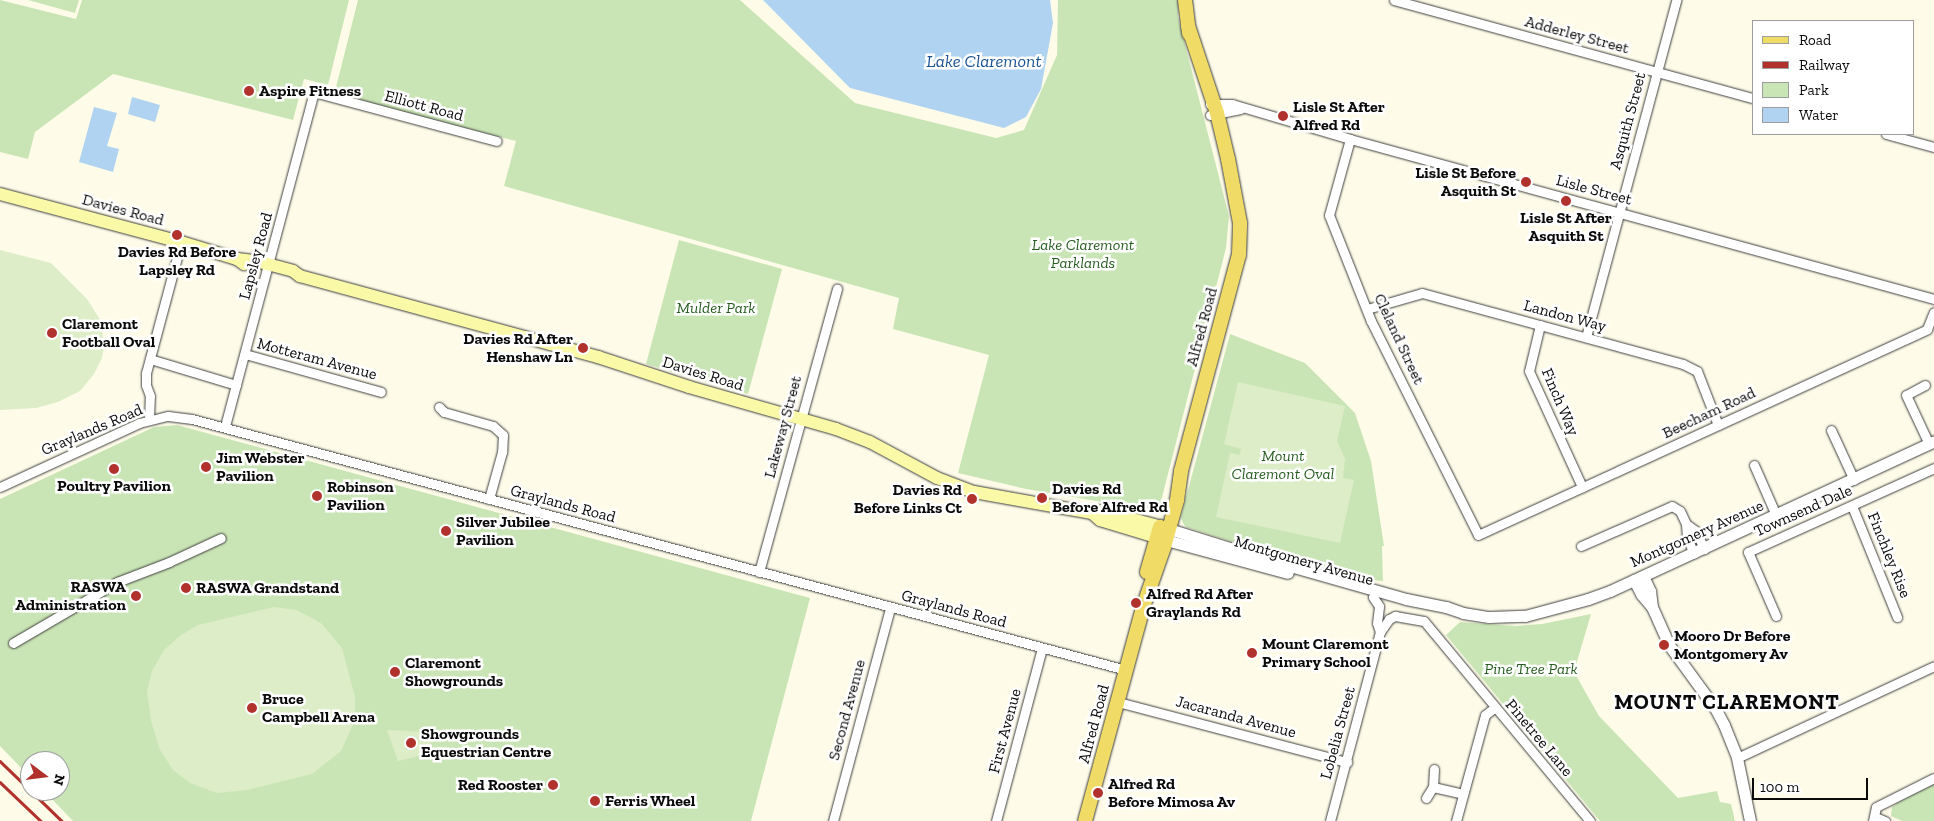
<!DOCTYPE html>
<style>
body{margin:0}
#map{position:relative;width:1934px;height:821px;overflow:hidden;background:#fefce9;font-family:"Zilla Slab",serif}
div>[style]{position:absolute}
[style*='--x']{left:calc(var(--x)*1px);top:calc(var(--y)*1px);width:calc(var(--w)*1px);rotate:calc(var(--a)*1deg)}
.green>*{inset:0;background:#cae5b5}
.pitch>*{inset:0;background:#dcedc7}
.water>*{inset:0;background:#b1d3f2}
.roads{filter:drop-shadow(0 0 1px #3d3d3d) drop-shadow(0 0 1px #3d3d3d)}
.minor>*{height:9px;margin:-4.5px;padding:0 4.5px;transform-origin:4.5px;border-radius:4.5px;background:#fff}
.tertiary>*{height:11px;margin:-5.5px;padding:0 5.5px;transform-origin:5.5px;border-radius:5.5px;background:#fff}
.secondary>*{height:12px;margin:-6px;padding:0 6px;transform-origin:6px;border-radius:6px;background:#faf9a7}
.primary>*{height:14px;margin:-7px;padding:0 7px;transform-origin:7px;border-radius:7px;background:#f0db66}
.rail>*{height:2.5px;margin:-1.25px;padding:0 1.25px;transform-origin:1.25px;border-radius:1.25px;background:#b1322c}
.dots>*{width:14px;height:14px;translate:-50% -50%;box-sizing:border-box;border:2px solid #fff;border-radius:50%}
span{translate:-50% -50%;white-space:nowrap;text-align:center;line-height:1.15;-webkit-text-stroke:5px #fff;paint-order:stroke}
.street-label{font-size:16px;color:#0a0a0a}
.poi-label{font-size:16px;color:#0a0a0a;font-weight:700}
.left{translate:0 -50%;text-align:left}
.right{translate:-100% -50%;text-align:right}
.park-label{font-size:16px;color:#275d20;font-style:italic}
.water-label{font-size:18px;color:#1c5493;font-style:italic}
.district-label{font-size:21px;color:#0a0a0a;font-weight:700;letter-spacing:1px}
.legend{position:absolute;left:1752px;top:20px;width:162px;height:115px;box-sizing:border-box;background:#fff;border:1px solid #9d9d9d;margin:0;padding:6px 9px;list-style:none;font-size:15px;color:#0a0a0a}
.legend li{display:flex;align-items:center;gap:10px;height:25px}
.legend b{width:25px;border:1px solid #9d9d9d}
.north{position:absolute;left:20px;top:751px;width:50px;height:50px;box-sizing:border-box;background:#fff;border:1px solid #9d9d9d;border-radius:50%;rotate:105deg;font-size:14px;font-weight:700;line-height:20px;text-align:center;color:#0a0a0a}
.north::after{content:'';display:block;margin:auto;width:18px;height:22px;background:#b1322c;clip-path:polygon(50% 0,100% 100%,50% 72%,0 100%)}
.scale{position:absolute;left:1752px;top:778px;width:116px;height:22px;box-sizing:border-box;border:2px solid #0a0a0a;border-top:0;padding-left:6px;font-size:15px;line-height:18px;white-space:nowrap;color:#0a0a0a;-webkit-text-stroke:4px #fff;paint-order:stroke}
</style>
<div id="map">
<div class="green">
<i style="clip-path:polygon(0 0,76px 19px,82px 0,349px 0,328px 85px,304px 79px,293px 120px,113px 74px,35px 132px,28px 159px,0 152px)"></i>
<i style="clip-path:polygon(28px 0,79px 0,75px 13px)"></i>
<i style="clip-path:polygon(358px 0,740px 0,855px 103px,996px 138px,1024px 130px,1057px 55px,1058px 0,1179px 0,1178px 17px,1229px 216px,1226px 248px,1159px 509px,1155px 511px,1026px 489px,958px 473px,989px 355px,893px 329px,899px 298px,504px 186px,516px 141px,334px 95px)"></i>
<i style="clip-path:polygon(679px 240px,782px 269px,748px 394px,646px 364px)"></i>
<i style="clip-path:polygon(1230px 334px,1305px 363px,1355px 413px,1371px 461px,1384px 546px,1382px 546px,1383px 581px,1367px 580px,1276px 555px,1262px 548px,1245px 546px,1186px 527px,1183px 523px,1181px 518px,1185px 501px)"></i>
<i style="clip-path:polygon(177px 425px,810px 598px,751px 821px,73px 821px,44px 791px,60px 791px,60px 761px,30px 761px,30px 777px,0 746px,0 499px,154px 427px)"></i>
<i style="clip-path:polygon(1591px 614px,1574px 672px,1599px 716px,1678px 798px,1717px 791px,1720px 802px,1731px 804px,1735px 821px,1600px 821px,1446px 635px,1460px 622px,1515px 626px,1542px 624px)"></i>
<i style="clip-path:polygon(1934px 784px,1934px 821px,1902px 821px,1891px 816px,1892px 807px,1899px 802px)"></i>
</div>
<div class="pitch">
<i style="clip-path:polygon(0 250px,51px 263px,87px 299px,101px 321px,104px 347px,102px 358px,94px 374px,80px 391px,58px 402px,36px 408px,0 410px)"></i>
<i style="clip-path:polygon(1238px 382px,1345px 406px,1337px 441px,1345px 459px,1343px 478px,1354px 480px,1340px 543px,1216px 517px,1230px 453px,1240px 455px,1241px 449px,1224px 444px)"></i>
<i style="clip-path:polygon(274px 607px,296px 610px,312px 618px,322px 624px,342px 648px,355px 697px,355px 720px,341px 751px,312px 774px,247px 790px,217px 793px,190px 783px,173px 770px,160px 750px,151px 721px,147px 691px,152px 671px,164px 650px,181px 635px,198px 625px)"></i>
<i style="clip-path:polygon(387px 730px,430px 732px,431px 753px,398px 761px)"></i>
</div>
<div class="water">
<i style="clip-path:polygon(763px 0,1050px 0,1053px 23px,1041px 89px,1026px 117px,1004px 128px,850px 88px)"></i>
<i style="clip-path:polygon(132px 97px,160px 105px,155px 122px,128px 114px)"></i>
<i style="clip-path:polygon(94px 107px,117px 113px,107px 146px,119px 149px,113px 172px,79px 162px)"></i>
</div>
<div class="roads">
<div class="minor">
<i style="--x:1394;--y:0;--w:372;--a:15.3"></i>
<i style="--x:1210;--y:104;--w:22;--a:0"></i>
<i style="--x:1232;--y:104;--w:123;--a:16.5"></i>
<i style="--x:1350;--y:139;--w:606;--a:15.32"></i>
<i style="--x:1210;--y:115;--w:31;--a:-11"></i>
<i style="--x:1886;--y:134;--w:50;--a:15.2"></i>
<i style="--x:1350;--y:139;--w:79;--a:105.4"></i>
<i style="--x:1329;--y:215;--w:114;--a:68.4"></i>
<i style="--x:1371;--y:321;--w:239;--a:63.4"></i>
<i style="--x:1478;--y:535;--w:494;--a:-24.6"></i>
<i style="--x:1927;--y:329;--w:18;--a:-68"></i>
<i style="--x:1367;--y:309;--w:57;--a:-16.2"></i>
<i style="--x:1422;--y:293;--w:270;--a:15.2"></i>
<i style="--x:1683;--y:364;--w:16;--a:27"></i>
<i style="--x:1697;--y:371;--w:58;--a:68.7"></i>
<i style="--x:1540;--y:325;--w:47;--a:103.4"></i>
<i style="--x:1529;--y:371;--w:128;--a:65.4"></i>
<i style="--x:1586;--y:337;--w:349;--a:-75"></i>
<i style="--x:245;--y:354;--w:141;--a:15.6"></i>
<i style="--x:150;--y:359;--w:90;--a:16.8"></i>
<i style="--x:1925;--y:385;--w:21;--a:152"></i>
<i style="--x:1906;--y:395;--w:54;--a:64.9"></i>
<i style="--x:439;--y:407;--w:7;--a:45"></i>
<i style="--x:444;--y:412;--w:51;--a:15.9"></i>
<i style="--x:493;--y:426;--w:13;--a:42"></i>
<i style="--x:503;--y:435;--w:17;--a:93"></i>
<i style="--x:502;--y:452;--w:49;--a:105.5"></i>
<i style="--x:149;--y:420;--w:24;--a:-88"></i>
<i style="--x:150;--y:396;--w:12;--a:-110"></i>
<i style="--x:146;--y:385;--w:12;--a:-90"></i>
<i style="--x:146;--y:373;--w:136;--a:-75"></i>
<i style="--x:225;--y:426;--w:346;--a:-75.1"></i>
<i style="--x:314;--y:92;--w:189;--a:15"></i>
<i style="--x:1831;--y:430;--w:55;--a:65.3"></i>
<i style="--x:1754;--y:465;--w:55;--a:66.3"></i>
<i style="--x:0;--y:487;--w:153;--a:-24.7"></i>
<i style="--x:139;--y:423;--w:30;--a:-14"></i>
<i style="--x:168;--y:416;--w:24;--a:7"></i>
<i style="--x:192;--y:419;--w:967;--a:15.04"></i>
<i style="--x:1852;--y:506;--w:120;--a:67.9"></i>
<i style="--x:1686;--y:524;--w:12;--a:35"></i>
<i style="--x:1696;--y:531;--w:20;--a:66"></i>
<i style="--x:1581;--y:546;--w:99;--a:-23.7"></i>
<i style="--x:1672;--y:506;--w:9;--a:32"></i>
<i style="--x:1680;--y:511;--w:14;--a:65"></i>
<i style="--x:1686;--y:524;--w:13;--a:86"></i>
<i style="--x:1687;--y:537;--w:18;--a:68"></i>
<i style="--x:759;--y:572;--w:294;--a:-74.6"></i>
<i style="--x:1776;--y:616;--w:70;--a:-113.6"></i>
<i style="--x:1748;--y:552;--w:204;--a:-24.3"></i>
<i style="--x:1380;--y:632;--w:16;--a:-55"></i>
<i style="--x:1389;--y:619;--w:7;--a:-27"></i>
<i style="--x:1395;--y:616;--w:29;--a:10"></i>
<i style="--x:1424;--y:621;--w:260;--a:50.3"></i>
<i style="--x:13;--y:643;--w:121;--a:-30.4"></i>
<i style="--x:117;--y:582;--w:56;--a:-21"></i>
<i style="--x:169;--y:562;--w:57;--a:-24.8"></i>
<i style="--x:1118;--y:702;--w:237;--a:14.7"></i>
<i style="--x:1737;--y:758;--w:217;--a:-25"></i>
<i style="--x:1434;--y:769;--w:18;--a:93"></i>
<i style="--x:1433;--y:787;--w:31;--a:13"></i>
<i style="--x:1426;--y:798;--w:13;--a:-58"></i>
<i style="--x:1875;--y:817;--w:11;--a:22"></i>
<i style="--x:833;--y:821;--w:220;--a:-75"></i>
<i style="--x:996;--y:821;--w:179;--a:-75.1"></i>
<i style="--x:1330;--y:821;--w:196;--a:-75.2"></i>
<i style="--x:1380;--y:632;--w:9;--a:-108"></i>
<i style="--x:1377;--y:623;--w:17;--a:-83"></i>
<i style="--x:1379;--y:606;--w:11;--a:-124"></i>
<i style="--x:1456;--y:821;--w:110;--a:-74.7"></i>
<i style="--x:1485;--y:715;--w:11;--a:-38"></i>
<i style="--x:1873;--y:821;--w:14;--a:-78"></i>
<i style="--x:1876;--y:807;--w:65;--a:-26.6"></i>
</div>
<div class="tertiary">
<i style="--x:1169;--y:529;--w:77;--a:17.3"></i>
<i style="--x:1243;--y:552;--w:21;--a:11"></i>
<i style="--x:1264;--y:556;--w:21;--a:23"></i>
<i style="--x:1283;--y:564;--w:128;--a:15.9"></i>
<i style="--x:1406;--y:599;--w:41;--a:11.3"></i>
<i style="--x:1446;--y:607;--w:18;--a:19"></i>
<i style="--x:1463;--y:613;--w:26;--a:9"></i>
<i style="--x:1489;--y:617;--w:36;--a:-2"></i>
<i style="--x:1525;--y:616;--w:65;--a:-15.1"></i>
<i style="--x:1588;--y:599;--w:23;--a:-20"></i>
<i style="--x:1610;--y:591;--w:357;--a:-24.8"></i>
<i style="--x:1166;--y:540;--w:126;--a:15.1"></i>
<i style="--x:1643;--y:576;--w:17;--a:65"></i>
<i style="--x:1650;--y:591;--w:16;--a:83"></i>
<i style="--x:1652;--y:607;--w:42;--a:65.9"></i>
<i style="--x:1669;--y:645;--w:78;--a:53.9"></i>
<i style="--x:1715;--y:708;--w:19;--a:62"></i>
<i style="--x:1724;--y:725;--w:35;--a:68"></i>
<i style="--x:1737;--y:758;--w:64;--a:78.3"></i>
<i style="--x:1634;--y:580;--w:16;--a:63"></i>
<i style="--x:1641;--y:594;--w:17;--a:50"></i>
</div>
<div class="secondary">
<i style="--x:0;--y:194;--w:187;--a:14.9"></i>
<i style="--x:181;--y:242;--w:59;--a:16.9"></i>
<i style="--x:237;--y:259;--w:9;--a:36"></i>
<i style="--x:237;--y:259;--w:23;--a:7"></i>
<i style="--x:260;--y:262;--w:34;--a:15"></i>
<i style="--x:293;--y:271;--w:9;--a:36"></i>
<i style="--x:300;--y:276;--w:309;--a:15.2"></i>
<i style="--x:598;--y:357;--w:96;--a:18.2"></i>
<i style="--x:689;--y:387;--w:153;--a:15.9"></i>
<i style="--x:836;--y:429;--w:36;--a:21"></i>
<i style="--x:870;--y:442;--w:76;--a:28.2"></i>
<i style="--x:937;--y:478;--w:40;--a:21"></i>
<i style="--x:974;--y:492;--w:120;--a:10.1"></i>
<i style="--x:1092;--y:513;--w:10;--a:-11"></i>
<i style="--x:1102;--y:511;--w:69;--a:15"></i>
<i style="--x:1092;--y:513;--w:11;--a:41"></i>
<i style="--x:1100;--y:520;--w:69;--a:16.9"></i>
</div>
<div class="primary">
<i style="--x:1185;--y:0;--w:34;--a:83"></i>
<i style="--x:1147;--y:572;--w:47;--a:-73.9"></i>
<i style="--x:1085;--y:821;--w:222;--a:-74.8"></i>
<i style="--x:1143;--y:607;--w:64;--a:-70.7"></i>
<i style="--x:1164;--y:547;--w:49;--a:-74.5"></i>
<i style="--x:1177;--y:500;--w:29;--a:-82"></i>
<i style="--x:1181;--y:471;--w:224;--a:-75"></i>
<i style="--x:1239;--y:255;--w:32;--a:-88"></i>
<i style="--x:1240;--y:223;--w:65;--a:-100.6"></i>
<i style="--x:1228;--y:159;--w:47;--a:-103.4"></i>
<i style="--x:1217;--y:113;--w:92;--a:-108.4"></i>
</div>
</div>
<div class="rail">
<i style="--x:0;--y:761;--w:42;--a:44"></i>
<i style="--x:0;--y:782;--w:57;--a:43.6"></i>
<i style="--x:31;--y:791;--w:43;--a:44.1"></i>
</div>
<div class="dots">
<i style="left:249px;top:91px;background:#b1322c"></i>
<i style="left:1283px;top:116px;background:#b1322c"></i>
<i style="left:1526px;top:182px;background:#b1322c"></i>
<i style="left:1566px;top:201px;background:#b1322c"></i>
<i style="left:177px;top:235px;background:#b1322c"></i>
<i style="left:52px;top:333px;background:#b1322c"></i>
<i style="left:583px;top:348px;background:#b1322c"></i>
<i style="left:206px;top:467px;background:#b1322c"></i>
<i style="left:114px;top:469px;background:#b1322c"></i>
<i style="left:317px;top:496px;background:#b1322c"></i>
<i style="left:1042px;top:498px;background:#b1322c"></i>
<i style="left:972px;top:499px;background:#b1322c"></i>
<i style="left:446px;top:531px;background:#b1322c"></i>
<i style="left:186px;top:588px;background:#b1322c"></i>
<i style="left:136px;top:596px;background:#b1322c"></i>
<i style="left:1136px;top:603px;background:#b1322c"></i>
<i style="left:1664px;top:645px;background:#b1322c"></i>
<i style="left:1252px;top:653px;background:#b1322c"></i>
<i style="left:395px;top:672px;background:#b1322c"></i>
<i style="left:252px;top:708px;background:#b1322c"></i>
<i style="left:411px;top:743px;background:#b1322c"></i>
<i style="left:553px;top:785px;background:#b1322c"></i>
<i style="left:1098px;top:793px;background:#b1322c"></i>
<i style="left:595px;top:801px;background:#b1322c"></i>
</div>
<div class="street-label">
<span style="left:1577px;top:35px;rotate:15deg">Adderley Street</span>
<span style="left:424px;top:106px;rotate:15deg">Elliott Road</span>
<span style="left:1628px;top:121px;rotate:-75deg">Asquith Street</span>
<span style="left:1594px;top:190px;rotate:15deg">Lisle Street</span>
<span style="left:123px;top:210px;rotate:15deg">Davies Road</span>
<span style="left:256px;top:256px;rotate:-75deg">Lapsley Road</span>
<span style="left:1565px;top:316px;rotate:15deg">Landon Way</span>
<span style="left:1202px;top:327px;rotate:-75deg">Alfred Road</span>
<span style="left:1399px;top:339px;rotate:65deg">Cleland Street</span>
<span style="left:317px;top:359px;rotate:15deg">Motteram Avenue</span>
<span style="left:703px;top:374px;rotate:17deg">Davies Road</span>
<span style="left:1560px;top:402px;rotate:67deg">Finch Way</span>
<span style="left:1709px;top:413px;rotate:-25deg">Beecham Road</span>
<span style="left:783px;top:427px;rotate:-75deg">Lakeway Street</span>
<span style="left:92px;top:430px;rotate:-23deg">Graylands Road</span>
<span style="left:563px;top:504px;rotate:15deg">Graylands Road</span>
<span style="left:1803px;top:511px;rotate:-24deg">Townsend Dale</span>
<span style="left:1697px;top:534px;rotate:-24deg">Montgomery Avenue</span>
<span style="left:1889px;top:555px;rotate:68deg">Finchley Rise</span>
<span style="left:1304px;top:561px;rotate:16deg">Montgomery Avenue</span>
<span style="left:954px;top:609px;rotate:15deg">Graylands Road</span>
<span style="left:847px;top:710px;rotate:-75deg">Second Avenue</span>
<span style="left:1236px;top:717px;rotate:15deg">Jacaranda Avenue</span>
<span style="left:1094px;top:724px;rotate:-75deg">Alfred Road</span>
<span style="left:1005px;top:731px;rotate:-75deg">First Avenue</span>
<span style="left:1338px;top:733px;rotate:-75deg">Lobelia Street</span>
<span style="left:1539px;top:738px;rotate:50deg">Pinetree Lane</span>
</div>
<div class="poi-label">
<span class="left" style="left:259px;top:91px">Aspire Fitness</span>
<span class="left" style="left:1293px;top:116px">Lisle St After<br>Alfred Rd</span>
<span class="right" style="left:1516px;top:182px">Lisle St Before<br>Asquith St</span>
<span style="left:1566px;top:227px">Lisle St After<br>Asquith St</span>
<span style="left:177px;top:261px">Davies Rd Before<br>Lapsley Rd</span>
<span class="left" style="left:62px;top:333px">Claremont<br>Football Oval</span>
<span class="right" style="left:573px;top:348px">Davies Rd After<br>Henshaw Ln</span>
<span class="left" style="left:216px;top:467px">Jim Webster<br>Pavilion</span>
<span style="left:114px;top:486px">Poultry Pavilion</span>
<span class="left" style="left:327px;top:496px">Robinson<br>Pavilion</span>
<span class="left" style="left:1052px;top:498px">Davies Rd<br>Before Alfred Rd</span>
<span class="right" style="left:962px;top:499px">Davies Rd<br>Before Links Ct</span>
<span class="left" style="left:456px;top:531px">Silver Jubilee<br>Pavilion</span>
<span class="right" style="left:126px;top:596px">RASWA<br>Administration</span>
<span class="left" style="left:196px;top:588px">RASWA Grandstand</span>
<span class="left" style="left:1146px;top:603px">Alfred Rd After<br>Graylands Rd</span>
<span class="left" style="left:1674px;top:645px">Mooro Dr Before<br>Montgomery Av</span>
<span class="left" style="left:1262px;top:653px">Mount Claremont<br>Primary School</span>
<span class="left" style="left:405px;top:672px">Claremont<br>Showgrounds</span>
<span class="left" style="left:262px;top:708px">Bruce<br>Campbell Arena</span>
<span class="left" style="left:421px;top:743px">Showgrounds<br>Equestrian Centre</span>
<span class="left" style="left:1108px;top:793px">Alfred Rd<br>Before Mimosa Av</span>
<span class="right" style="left:543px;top:785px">Red Rooster</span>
<span class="left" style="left:605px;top:801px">Ferris Wheel</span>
</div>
<div class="park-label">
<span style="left:1083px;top:254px">Lake Claremont<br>Parklands</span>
<span style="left:716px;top:308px">Mulder Park</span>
<span style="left:1283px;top:465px">Mount<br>Claremont Oval</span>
<span style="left:1531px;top:669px">Pine Tree Park</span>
</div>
<div class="water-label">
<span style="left:984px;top:61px">Lake Claremont</span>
</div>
<div class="district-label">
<span style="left:1727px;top:702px">MOUNT CLAREMONT</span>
</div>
<ul class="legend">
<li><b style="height:6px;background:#f0db66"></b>Road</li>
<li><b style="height:6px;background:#b1322c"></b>Railway</li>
<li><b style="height:14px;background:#cae5b5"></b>Park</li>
<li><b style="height:14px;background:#b1d3f2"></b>Water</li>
</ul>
<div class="north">N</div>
<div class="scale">100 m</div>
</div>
